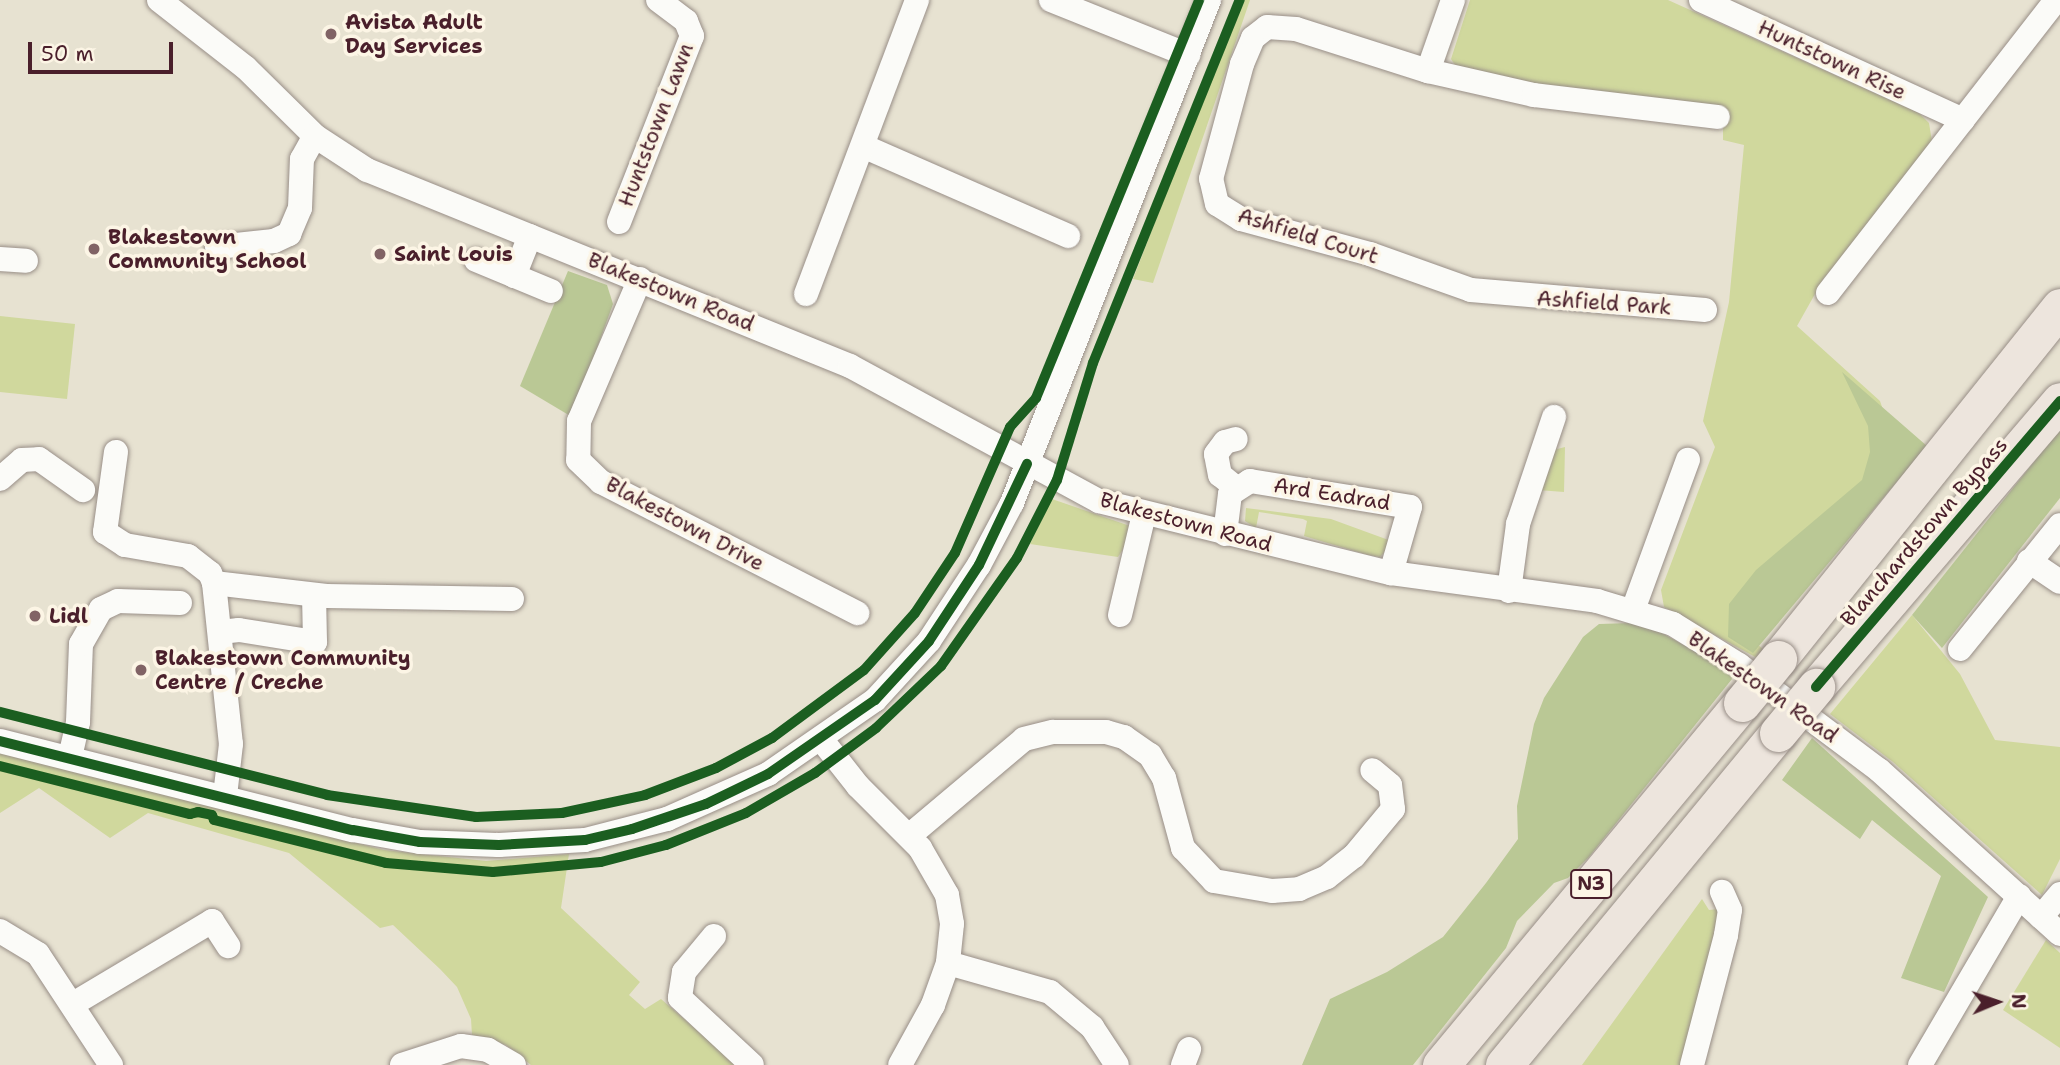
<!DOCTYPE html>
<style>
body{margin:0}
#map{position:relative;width:2060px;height:1065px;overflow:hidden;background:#e7e2d1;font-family:"Shantell Sans",sans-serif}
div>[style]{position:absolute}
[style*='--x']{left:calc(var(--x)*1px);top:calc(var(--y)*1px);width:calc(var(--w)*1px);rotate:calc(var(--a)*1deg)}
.green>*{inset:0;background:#d0d89d}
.forest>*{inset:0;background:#bac895}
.roads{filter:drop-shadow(0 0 2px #988e87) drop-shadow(0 0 2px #988e87)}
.minor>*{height:24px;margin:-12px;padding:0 12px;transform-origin:12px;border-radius:12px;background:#fbfbf8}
.highway>*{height:37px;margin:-18.5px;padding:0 18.5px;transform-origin:18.5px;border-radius:18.5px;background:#ede5dd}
.bridges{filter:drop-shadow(0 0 2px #988e87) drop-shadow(0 0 2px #988e87)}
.highway-bridge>*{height:37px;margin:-18.5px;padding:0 18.5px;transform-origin:18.5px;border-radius:18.5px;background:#ede5dd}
.cycleway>*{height:10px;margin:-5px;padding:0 5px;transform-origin:5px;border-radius:5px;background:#1b5e20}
.dots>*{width:19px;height:19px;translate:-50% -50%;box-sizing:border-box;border:4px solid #fcf5e5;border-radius:50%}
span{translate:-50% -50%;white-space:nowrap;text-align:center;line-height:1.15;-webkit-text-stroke:7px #fcf5e5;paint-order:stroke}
.shield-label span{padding:2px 5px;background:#fcf5e5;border:2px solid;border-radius:5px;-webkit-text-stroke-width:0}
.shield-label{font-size:19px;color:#4a1f2b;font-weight:700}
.poi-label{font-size:21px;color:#4a1f2b;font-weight:700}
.left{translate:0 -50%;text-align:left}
.street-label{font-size:21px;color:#4a1f2b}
.north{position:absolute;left:1962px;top:967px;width:70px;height:70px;-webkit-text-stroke:5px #fcf5e5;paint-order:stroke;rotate:88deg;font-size:19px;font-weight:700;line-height:28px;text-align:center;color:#4a1f2b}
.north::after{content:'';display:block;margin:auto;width:24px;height:32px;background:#4a1f2b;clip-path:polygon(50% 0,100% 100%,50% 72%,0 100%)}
.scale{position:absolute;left:28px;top:42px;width:145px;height:32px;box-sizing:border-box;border:4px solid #4a1f2b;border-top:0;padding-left:9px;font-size:21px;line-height:24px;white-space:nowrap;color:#4a1f2b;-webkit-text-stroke:5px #fcf5e5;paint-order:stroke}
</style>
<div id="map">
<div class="green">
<i style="clip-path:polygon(1241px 0,1250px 0,1153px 283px,1133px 279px)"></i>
<i style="clip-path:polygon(1470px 0,1668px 0,1919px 113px,1929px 123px,1933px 148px,1824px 278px,1797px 326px,1880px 401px,1889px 427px,1885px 453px,1749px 637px,1764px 650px,1757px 658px,1664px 607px,1661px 590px,1715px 447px,1703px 421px,1729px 302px,1744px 145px,1723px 140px,1723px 116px,1581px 98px,1457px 68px,1451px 59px)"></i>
<i style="clip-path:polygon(0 316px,75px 324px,67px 399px,0 392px)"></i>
<i style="clip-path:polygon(1565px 447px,1564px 492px,1538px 490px,1550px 451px)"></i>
<i style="clip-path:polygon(1052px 499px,1130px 526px,1131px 537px,1118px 557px,1030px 544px)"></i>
<i style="clip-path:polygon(1246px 508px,1331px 519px,1394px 542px,1380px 557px,1368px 555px,1304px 536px,1307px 521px,1303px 519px,1259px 512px,1256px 528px,1245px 521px)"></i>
<i style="clip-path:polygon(1912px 615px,1960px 674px,1995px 740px,2060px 747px,2060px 859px,2042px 895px,1893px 762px,1830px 714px)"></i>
<i style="clip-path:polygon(0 752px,384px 850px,486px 861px,569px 854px,561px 908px,640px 982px,629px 995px,645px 1009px,661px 999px,737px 1065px,531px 1065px,506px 1045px,472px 1035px,471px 1019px,457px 987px,440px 969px,393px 925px,380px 928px,289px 853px,148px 813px,110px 838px,39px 788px,0 813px)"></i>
<i style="clip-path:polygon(1702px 899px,1709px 910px,1719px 909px,1685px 1065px,1582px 1065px)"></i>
<i style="clip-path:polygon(2046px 940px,2060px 953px,2060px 1048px,2003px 1010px)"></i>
</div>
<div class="forest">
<i style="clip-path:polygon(568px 271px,607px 285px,613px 304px,572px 417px,520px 386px)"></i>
<i style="clip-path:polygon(1842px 372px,1927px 446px,1753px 653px,1728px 637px,1729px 604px,1756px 570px,1862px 480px,1870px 452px,1868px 426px)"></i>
<i style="clip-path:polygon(2060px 429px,2060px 498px,1942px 648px,1912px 615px)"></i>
<i style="clip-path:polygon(1631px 623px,1651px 627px,1736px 674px,1589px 857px,1568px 878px,1554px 883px,1517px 921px,1506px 948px,1413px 1065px,1302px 1065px,1330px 999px,1387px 972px,1443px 937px,1486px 883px,1518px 839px,1517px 806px,1534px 724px,1544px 698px,1583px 637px,1599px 624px)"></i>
<i style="clip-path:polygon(1812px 738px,1988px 897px,1944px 992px,1901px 978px,1941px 876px,1872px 820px,1860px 839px,1782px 780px)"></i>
</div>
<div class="roads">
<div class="minor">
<i style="--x:159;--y:0;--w:110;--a:38"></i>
<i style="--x:246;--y:68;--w:97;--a:44.6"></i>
<i style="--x:315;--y:136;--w:62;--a:33.2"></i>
<i style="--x:367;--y:170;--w:521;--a:22.09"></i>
<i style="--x:850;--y:366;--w:283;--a:28.5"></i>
<i style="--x:1099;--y:501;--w:301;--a:13.9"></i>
<i style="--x:1391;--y:573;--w:208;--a:7.7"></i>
<i style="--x:1597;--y:601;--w:79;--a:16.8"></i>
<i style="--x:1673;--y:624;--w:78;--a:31.8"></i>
<i style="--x:1739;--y:665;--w:175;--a:36.9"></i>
<i style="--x:1879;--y:770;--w:244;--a:42.2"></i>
<i style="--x:1051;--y:0;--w:148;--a:21.9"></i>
<i style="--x:1701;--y:0;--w:288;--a:24.6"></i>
<i style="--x:1428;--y:71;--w:75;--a:-70.6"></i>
<i style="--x:863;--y:146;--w:224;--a:23.7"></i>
<i style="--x:619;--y:222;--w:200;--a:-68.6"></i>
<i style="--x:692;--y:36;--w:16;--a:-112"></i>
<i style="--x:686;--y:21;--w:35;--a:-143"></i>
<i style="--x:217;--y:247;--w:57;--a:-6"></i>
<i style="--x:274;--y:241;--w:17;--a:-25"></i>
<i style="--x:289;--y:234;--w:28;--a:-67"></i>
<i style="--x:300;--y:208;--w:49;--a:-87.7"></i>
<i style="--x:302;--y:159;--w:26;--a:-61"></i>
<i style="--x:0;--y:259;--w:26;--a:4"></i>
<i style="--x:476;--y:260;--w:81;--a:22.5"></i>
<i style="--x:514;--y:276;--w:43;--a:-68.2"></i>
<i style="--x:640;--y:279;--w:155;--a:113.2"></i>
<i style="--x:579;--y:421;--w:39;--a:91"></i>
<i style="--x:578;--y:460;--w:32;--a:44"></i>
<i style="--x:601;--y:482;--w:288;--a:27.1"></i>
<i style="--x:1828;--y:293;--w:371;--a:-52.1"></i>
<i style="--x:806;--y:294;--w:314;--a:-69.3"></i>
<i style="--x:1705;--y:310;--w:235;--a:-175.1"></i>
<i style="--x:1471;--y:290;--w:107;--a:-160.4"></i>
<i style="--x:1370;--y:254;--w:134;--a:-164.8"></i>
<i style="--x:1241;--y:219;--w:28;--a:-148"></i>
<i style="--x:1217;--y:204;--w:26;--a:-103"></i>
<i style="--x:1211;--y:179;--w:119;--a:-74.9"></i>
<i style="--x:1242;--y:64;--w:28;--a:-67"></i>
<i style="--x:1253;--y:38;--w:18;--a:-38"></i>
<i style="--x:1267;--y:27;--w:29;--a:4"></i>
<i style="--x:1296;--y:29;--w:139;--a:17.7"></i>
<i style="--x:1428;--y:71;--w:109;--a:12.8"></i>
<i style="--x:1534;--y:95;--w:185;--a:6.8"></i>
<i style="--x:116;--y:452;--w:81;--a:97.8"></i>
<i style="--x:105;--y:532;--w:24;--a:33"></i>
<i style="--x:125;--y:545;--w:64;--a:9.9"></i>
<i style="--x:188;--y:556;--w:28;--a:38"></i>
<i style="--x:210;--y:573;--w:11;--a:68"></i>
<i style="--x:214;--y:583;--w:162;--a:84"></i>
<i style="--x:231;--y:744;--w:52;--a:96.6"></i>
<i style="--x:0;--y:479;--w:29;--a:-41"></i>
<i style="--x:22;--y:460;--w:17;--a:-3"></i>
<i style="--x:39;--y:459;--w:54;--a:35.2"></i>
<i style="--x:1235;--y:487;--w:19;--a:-141"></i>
<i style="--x:1220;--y:475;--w:21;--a:-101"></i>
<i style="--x:1216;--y:454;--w:15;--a:-53"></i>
<i style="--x:1225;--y:442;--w:11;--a:-15"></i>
<i style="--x:1225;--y:534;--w:40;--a:-82.9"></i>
<i style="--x:1230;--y:494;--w:24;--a:-33"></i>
<i style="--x:1250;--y:481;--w:162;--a:9.2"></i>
<i style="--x:1410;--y:507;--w:69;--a:106.1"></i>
<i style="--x:2029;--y:561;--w:37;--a:34"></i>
<i style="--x:214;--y:583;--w:113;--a:6.6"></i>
<i style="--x:326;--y:596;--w:186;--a:0.9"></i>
<i style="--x:1509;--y:591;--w:68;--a:-82.3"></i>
<i style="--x:1518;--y:524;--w:113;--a:-71.4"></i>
<i style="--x:1633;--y:610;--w:160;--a:-69.9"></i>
<i style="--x:1120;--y:615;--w:104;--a:-76.6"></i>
<i style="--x:220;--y:632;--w:19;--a:-6"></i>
<i style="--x:239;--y:630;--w:77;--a:9"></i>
<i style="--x:315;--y:642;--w:47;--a:-91.2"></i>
<i style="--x:1960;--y:649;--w:159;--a:-51.1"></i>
<i style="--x:821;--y:739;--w:60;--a:51.8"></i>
<i style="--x:858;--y:786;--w:88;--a:45"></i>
<i style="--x:920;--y:848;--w:54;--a:60.1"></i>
<i style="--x:947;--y:895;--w:29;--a:80"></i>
<i style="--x:952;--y:924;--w:39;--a:96"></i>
<i style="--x:948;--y:963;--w:45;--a:109.7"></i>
<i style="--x:933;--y:1005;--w:68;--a:118.8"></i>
<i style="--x:0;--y:741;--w:364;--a:14.2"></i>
<i style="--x:353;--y:830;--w:68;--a:10.2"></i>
<i style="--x:420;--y:842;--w:79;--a:2.2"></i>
<i style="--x:499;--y:845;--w:86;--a:-3.3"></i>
<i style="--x:585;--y:840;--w:85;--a:-14.4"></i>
<i style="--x:667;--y:819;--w:111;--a:-24"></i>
<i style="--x:768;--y:774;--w:130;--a:-34.7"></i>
<i style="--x:875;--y:700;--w:80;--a:-47.5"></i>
<i style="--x:929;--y:641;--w:91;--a:-56.7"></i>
<i style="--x:979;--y:565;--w:70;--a:-62"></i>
<i style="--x:1012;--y:503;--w:540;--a:-68.61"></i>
<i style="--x:70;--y:757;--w:36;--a:-77"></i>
<i style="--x:78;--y:722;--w:78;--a:-87.8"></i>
<i style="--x:81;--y:644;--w:40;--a:-60.3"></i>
<i style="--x:101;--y:609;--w:19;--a:-25"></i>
<i style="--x:118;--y:601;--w:62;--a:1.8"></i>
<i style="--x:909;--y:836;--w:150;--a:-40.1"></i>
<i style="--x:1024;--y:739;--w:30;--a:-14"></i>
<i style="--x:1053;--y:732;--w:53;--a:0"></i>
<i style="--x:1106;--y:732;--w:19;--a:16"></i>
<i style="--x:1124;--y:737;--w:32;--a:35"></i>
<i style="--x:1150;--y:755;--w:27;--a:59"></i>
<i style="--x:1164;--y:778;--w:73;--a:74.8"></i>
<i style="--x:1183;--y:848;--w:45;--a:46.8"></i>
<i style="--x:1214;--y:881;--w:59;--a:9.8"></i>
<i style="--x:1272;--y:891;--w:27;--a:-4"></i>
<i style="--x:1299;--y:889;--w:30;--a:-23"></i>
<i style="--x:1327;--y:877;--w:34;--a:-38"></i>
<i style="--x:1354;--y:856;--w:61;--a:-50.3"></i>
<i style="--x:1393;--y:809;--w:24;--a:-97"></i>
<i style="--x:1390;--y:785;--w:23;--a:-140"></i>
<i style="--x:2041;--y:917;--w:30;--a:-50"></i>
<i style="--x:0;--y:931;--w:44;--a:31.2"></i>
<i style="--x:38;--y:954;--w:133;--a:56.7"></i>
<i style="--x:714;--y:936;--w:47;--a:129.8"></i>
<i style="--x:684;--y:972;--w:26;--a:99"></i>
<i style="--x:680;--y:998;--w:98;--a:42.9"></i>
<i style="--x:948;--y:963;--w:106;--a:15.9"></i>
<i style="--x:1050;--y:992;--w:55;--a:39.8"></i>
<i style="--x:1092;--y:1027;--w:45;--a:56.7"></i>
<i style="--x:73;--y:1004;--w:162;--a:-30.8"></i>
<i style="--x:212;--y:921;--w:30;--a:57"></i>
<i style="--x:402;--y:1065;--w:62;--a:-17.9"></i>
<i style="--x:461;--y:1046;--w:27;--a:8"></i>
<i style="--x:488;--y:1050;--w:30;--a:30"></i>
<i style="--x:1183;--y:1065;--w:17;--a:-69"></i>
<i style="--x:1692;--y:1065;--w:134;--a:-75.3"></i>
<i style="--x:1726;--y:935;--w:25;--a:-81"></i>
<i style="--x:1730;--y:910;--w:20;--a:-114"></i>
<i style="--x:1920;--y:1065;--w:196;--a:-59.6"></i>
</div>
<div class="highway">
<i style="--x:1778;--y:659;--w:451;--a:-51.3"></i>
<i style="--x:1816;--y:687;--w:376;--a:-49.5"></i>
<i style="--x:1441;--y:1065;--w:471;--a:-50.3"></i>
<i style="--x:1504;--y:1065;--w:430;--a:-50.5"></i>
</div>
</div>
<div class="bridges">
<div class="highway-bridge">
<i style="--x:1742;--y:703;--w:57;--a:-50.7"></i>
<i style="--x:1778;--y:733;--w:60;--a:-50.4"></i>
</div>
</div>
<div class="cycleway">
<i style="--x:1816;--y:687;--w:376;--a:-49.5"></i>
<i style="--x:0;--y:712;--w:337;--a:14.2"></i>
<i style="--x:327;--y:795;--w:151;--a:8.4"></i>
<i style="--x:476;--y:817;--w:86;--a:-2.7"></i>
<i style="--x:562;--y:813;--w:85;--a:-12.2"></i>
<i style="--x:645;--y:795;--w:76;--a:-20.8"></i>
<i style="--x:716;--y:768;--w:64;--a:-28.2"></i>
<i style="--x:772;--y:738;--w:114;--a:-36.5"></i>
<i style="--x:864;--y:670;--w:76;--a:-48.2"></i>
<i style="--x:915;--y:613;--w:72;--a:-56.3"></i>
<i style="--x:955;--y:553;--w:137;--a:-66.4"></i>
<i style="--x:1010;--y:427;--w:39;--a:-48"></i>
<i style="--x:1036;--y:398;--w:430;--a:-67.7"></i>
<i style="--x:0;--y:741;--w:364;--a:14.2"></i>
<i style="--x:353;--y:830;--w:68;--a:10.2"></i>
<i style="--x:420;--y:842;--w:79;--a:2.2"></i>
<i style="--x:499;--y:845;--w:86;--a:-3.3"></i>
<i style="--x:585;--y:840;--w:48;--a:-13.2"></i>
<i style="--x:632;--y:829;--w:78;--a:-18.7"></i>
<i style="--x:706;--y:804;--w:69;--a:-25.8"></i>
<i style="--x:768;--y:774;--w:130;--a:-34.7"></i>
<i style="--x:875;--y:700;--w:80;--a:-47.5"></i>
<i style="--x:929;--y:641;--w:91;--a:-56.7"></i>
<i style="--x:979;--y:565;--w:112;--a:-64.6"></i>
<i style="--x:0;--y:766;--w:196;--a:14.2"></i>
<i style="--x:190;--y:814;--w:8;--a:-14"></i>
<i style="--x:198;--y:812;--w:14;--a:12"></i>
<i style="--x:212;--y:815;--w:5;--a:68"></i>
<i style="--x:214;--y:820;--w:177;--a:14"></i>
<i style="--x:386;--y:863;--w:107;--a:4.8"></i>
<i style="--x:493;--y:872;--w:108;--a:-5.3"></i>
<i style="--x:601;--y:862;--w:67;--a:-14.7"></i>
<i style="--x:666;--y:845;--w:86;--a:-21.8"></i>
<i style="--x:746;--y:813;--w:80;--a:-30.1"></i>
<i style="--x:815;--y:773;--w:76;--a:-36.4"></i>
<i style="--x:876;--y:728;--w:90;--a:-43.6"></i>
<i style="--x:941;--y:666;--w:132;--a:-54.9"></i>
<i style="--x:1017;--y:558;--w:88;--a:-62.9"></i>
<i style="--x:1057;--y:480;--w:122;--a:-72.9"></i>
<i style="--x:1093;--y:363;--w:392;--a:-68"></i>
</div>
<div class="dots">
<i style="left:331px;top:34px;background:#816365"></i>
<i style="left:94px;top:249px;background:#816365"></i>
<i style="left:380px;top:254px;background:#816365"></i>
<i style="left:35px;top:616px;background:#816365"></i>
<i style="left:141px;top:670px;background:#816365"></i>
</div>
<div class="shield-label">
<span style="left:1591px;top:884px">N3</span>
</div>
<div class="poi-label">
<span class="left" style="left:345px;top:34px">Avista Adult<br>Day Services</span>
<span class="left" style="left:108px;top:249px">Blakestown<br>Community School</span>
<span class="left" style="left:394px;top:254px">Saint Louis</span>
<span class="left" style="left:49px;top:616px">Lidl</span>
<span class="left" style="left:155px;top:670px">Blakestown Community<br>Centre / Creche</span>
</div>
<div class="street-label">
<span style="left:1832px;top:60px;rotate:25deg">Huntstown Rise</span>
<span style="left:656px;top:125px;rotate:-69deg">Huntstown Lawn</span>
<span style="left:1308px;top:236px;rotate:17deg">Ashfield Court</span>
<span style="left:671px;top:292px;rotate:22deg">Blakestown Road</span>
<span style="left:1604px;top:303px;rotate:4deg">Ashfield Park</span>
<span style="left:1332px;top:494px;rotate:9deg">Ard Eadrad</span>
<span style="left:1186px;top:522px;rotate:15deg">Blakestown Road</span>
<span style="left:685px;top:524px;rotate:28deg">Blakestown Drive</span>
<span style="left:1924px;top:532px;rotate:-49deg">Blanchardstown Bypass</span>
<span style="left:1763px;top:687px;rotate:35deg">Blakestown Road</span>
</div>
<div class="north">N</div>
<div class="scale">50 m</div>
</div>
